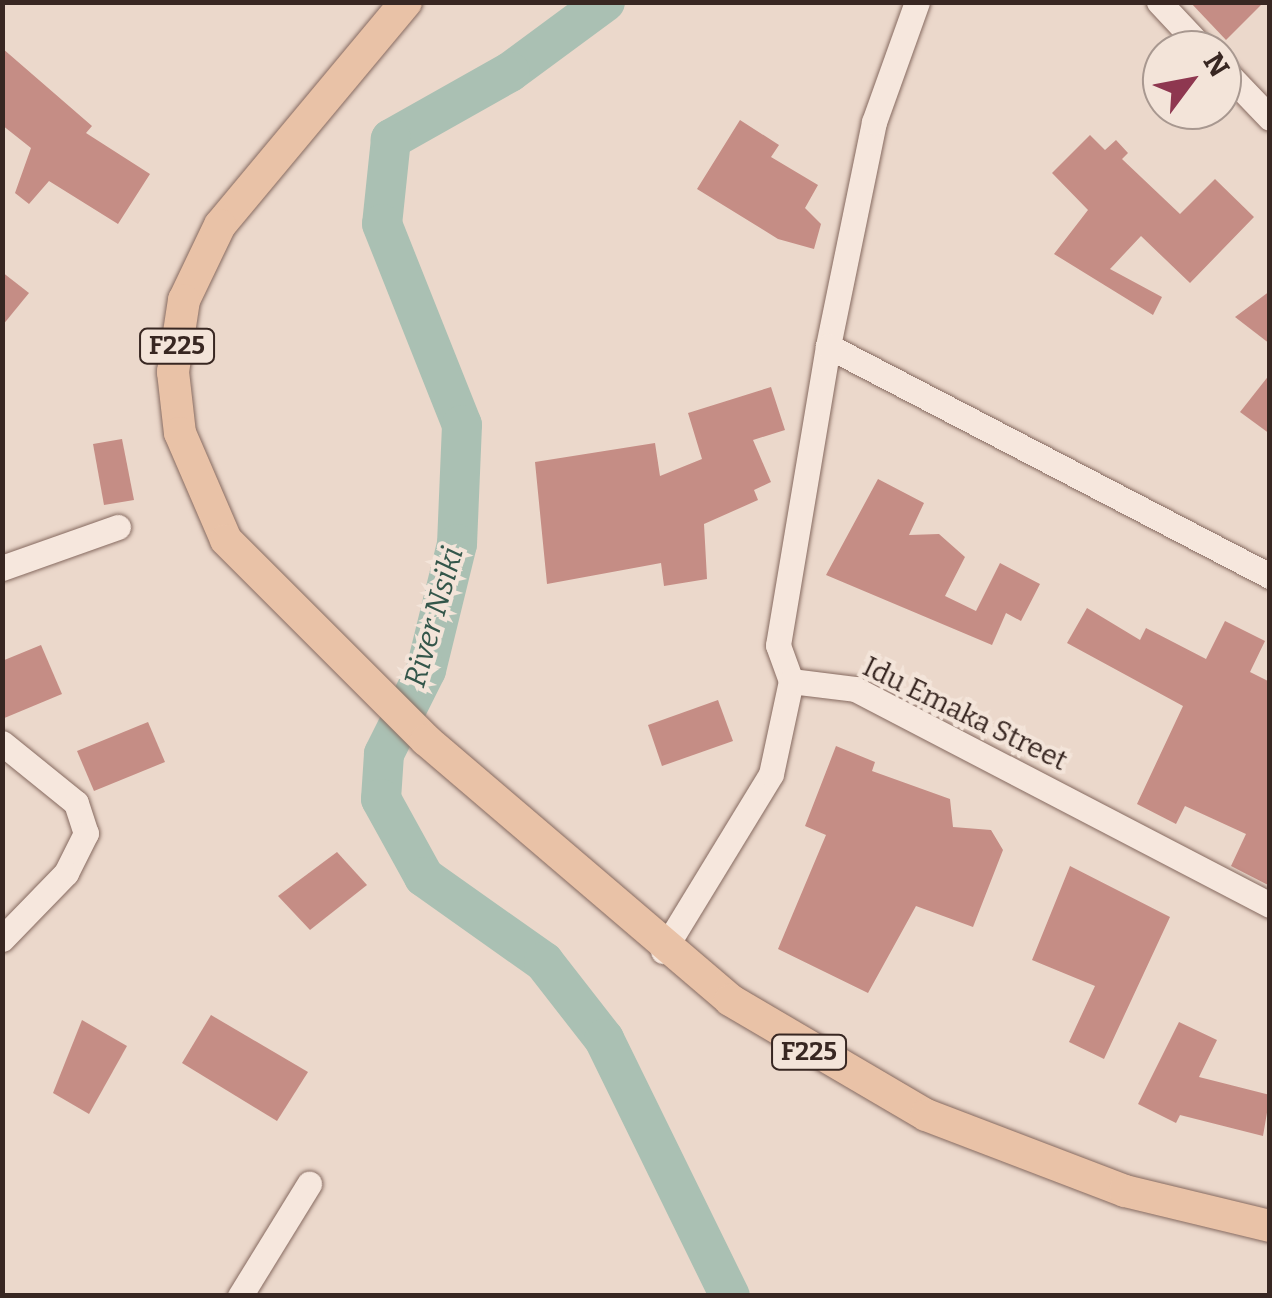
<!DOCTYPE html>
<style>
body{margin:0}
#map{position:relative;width:1272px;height:1298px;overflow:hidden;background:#ebd8cb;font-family:Bitter,serif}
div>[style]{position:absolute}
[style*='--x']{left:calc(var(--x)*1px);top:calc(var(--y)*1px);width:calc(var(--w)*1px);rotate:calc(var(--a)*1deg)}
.river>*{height:40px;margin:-20px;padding:0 20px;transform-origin:20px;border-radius:20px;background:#aac0b3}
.building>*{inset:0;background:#c58d85}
.roads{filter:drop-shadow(0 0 2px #866a60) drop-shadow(0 0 2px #866a60)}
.minor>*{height:25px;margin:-12.5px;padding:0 12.5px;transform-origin:12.5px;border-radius:12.5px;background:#f6e7dd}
.major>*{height:32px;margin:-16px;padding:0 16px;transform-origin:16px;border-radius:16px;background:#e9c2a7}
span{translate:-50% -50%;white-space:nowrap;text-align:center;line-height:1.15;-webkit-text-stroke:8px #f3e4d9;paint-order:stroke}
.shield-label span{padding:2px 8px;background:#f3e4d9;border:2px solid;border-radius:8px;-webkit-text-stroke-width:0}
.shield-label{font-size:25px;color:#382722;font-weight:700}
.street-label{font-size:28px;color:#382722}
.water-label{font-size:30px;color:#33564a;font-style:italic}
.frame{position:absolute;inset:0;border:5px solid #382722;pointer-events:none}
.north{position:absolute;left:1142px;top:30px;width:100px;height:100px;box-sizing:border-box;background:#f3e4d9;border:2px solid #a89890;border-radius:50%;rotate:58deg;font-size:28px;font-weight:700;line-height:40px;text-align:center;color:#382722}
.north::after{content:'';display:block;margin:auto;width:35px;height:45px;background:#8e3750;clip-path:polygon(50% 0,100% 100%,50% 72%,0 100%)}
</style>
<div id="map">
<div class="river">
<i style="--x:605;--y:2;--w:118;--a:143.6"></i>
<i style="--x:510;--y:72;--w:137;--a:150.6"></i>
<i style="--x:391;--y:139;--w:85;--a:96"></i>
<i style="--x:382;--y:224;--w:216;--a:68.3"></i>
<i style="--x:462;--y:425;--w:119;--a:92.4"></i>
<i style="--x:457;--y:544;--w:130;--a:103.8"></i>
<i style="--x:426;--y:670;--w:94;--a:116.6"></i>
<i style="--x:384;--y:754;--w:45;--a:93.8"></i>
<i style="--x:381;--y:799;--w:89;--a:61.1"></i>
<i style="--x:424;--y:877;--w:147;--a:35.3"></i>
<i style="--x:544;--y:962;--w:98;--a:52.1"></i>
<i style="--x:604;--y:1039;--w:286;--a:63.9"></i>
</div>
<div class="building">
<i style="clip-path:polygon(1190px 2px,1264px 2px,1226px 40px)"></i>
<i style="clip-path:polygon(2px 48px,92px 126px,86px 133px,150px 174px,118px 224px,49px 181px,29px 204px,15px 193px,31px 148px,2px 125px)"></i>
<i style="clip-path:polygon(740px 120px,779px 145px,771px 157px,818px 185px,805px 208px,821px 224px,814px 249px,778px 239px,697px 189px)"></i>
<i style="clip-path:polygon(1090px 135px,1105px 150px,1116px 140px,1128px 153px,1122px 159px,1180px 214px,1215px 179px,1254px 217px,1190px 283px,1141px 236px,1110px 269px,1162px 297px,1153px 315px,1054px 254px,1088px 210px,1052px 173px)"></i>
<i style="clip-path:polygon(2px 272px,29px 293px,2px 326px)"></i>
<i style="clip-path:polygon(1270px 291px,1270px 344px,1235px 317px)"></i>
<i style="clip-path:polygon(1270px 374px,1270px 434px,1240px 412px)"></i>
<i style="clip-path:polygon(771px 387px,785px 430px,753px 440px,771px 482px,754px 490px,758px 500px,704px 524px,707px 579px,664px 586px,661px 563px,547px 584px,535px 462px,655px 443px,660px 476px,702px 459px,688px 413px)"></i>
<i style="clip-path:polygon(122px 439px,134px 500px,104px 505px,93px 444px)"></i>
<i style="clip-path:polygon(878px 479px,924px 503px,909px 535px,939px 534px,965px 557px,945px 596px,976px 611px,1000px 563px,1040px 584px,1021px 621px,1006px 613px,992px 645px,826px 575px)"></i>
<i style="clip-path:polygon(1087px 608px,1140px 640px,1146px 628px,1206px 659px,1225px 621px,1265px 641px,1250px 672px,1270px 682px,1270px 886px,1231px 866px,1246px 834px,1185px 806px,1176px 824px,1137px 804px,1183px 706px,1067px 643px)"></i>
<i style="clip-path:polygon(41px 645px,62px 694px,2px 719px,2px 661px)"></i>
<i style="clip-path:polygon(718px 700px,733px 741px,662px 766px,648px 725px)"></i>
<i style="clip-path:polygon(148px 722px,165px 762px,94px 791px,77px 751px)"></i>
<i style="clip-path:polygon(836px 746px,875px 762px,872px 771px,950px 799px,953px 827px,991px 830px,1003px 850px,973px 927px,916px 906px,868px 993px,778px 949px,826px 835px,805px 826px)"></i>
<i style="clip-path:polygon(337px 852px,367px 885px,310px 930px,278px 896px)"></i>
<i style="clip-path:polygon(1070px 866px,1170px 917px,1104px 1059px,1069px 1042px,1095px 986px,1032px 960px)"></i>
<i style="clip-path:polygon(211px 1015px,308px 1072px,277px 1121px,182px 1063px)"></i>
<i style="clip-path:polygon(82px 1020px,127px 1046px,89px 1114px,53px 1093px)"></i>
<i style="clip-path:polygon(1179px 1022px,1217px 1040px,1199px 1077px,1270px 1095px,1263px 1136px,1180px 1115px,1176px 1123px,1138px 1104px)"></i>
</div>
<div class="roads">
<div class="minor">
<i style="--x:1159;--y:2;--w:66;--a:46.8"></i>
<i style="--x:1222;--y:68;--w:69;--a:46.2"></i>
<i style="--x:828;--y:346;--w:229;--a:-78.4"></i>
<i style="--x:874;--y:122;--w:127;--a:-70.3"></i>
<i style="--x:2;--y:568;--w:123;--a:-19.5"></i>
<i style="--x:791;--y:681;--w:38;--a:-110"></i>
<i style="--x:778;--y:645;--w:303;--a:-80.5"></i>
<i style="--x:828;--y:346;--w:498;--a:27.5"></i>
<i style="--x:2;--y:743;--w:95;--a:39"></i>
<i style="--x:76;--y:803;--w:32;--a:72"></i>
<i style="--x:86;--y:833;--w:45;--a:116.6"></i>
<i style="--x:66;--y:873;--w:92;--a:134.1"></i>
<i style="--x:663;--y:951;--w:207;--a:-58.6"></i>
<i style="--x:771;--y:774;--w:95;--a:-77.9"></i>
<i style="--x:791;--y:681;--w:64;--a:7.1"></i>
<i style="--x:855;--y:689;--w:468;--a:27.5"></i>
<i style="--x:240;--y:1296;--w:132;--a:-58.4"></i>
</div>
<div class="major">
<i style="--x:406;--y:2;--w:290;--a:129.8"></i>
<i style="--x:220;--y:225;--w:83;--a:115.6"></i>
<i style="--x:184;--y:300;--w:73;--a:98.7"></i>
<i style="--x:173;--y:372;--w:61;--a:83.5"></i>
<i style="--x:180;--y:433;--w:116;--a:66.7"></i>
<i style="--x:226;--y:540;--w:283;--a:45"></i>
<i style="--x:426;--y:740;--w:400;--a:40.5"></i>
<i style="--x:730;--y:1000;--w:227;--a:30.4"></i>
<i style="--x:926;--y:1115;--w:213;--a:20.9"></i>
<i style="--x:1125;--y:1191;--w:149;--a:13.6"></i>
</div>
</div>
<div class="shield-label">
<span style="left:177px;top:346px">F225</span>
<span style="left:809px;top:1052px">F225</span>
</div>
<div class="street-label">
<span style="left:965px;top:714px;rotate:26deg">Idu Emaka Street</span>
</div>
<div class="water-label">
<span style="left:434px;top:617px;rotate:-74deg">River Nsiki</span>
</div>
<div class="frame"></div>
<div class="north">N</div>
</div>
